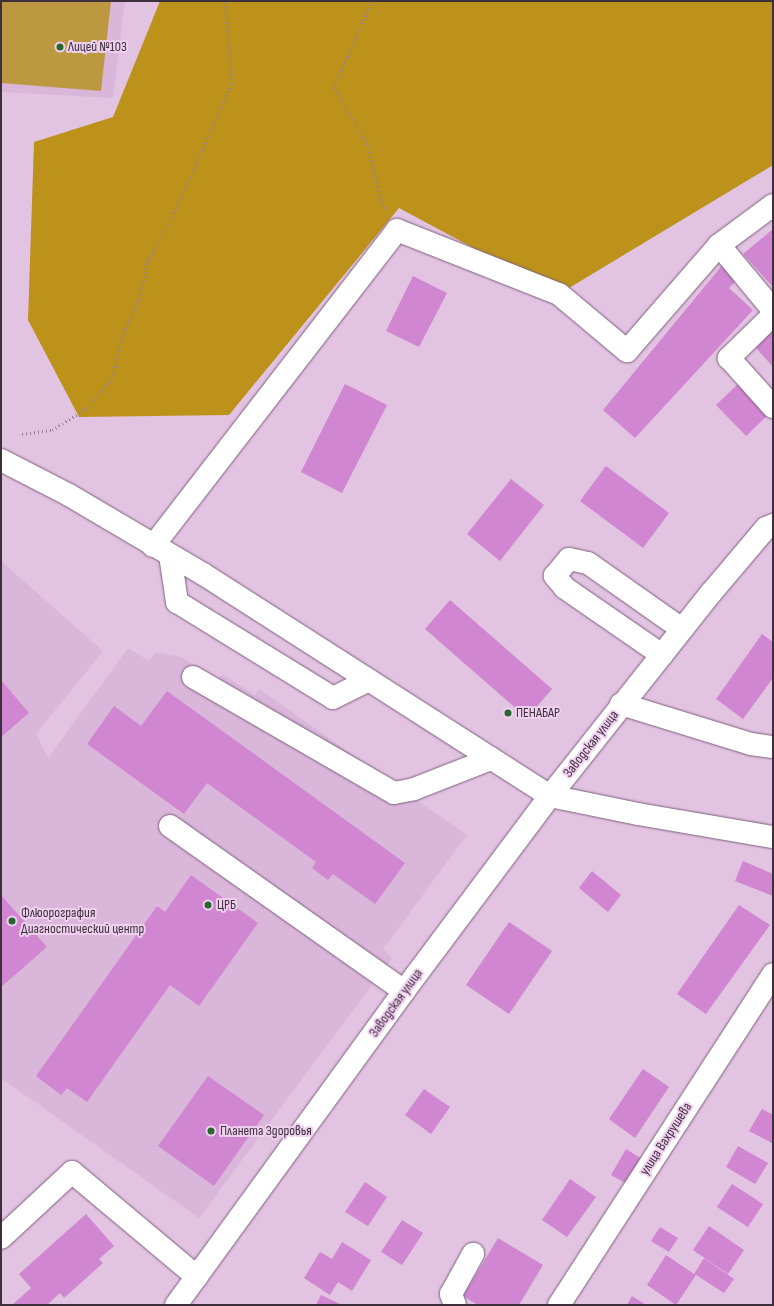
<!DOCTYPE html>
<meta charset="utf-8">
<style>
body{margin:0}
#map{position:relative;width:774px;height:1306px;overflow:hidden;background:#e3c3e2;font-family:"Sofia Sans Condensed",sans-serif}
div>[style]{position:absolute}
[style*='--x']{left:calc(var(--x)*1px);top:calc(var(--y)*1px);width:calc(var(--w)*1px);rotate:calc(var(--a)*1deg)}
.built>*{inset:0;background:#dbb6db}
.green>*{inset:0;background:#bc9941}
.forest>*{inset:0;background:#bc921a}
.building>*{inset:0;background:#d086d0}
.path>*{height:2.5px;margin-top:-1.25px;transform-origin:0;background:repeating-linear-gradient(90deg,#978096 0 1px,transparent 0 4px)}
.roads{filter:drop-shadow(0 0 1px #7c607c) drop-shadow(0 0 1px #7c607c)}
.minor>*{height:22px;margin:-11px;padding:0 11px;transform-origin:11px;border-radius:11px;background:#fff}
.dots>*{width:11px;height:11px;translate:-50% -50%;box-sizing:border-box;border:2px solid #f0d0ef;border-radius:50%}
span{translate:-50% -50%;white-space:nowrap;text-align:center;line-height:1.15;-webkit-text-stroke:4px #f0d0ef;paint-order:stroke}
.poi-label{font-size:14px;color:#3d303c}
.left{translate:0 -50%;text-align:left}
.street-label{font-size:14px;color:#3d303c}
.frame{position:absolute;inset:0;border:2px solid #3d303c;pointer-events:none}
</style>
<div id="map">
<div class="built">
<i style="clip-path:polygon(1px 1px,125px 1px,113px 98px,1px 92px)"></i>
<i style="clip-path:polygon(1px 561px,103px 651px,36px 734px,48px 758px,128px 648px,149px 661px,155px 652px,182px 657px,218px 682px,222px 674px,255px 695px,259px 689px,467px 835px,383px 949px,392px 958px,199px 1218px,1px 1078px)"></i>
</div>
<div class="green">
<i style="clip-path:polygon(1px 1px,111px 1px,101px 91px,1px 83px)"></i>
</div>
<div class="forest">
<i style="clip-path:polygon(160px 1px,773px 1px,773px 165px,559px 294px,399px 208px,229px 415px,79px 417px,28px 320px,34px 142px,113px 117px)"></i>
</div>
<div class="building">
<i style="clip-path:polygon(773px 229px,773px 287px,743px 254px)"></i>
<i style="clip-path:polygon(724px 263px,739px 278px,729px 288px,753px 310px,635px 438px,603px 410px)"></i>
<i style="clip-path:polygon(413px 276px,447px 293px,419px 347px,386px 331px)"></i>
<i style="clip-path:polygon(773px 323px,773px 367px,751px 342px)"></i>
<i style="clip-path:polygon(345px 384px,387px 405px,342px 493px,301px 472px)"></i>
<i style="clip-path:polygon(738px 384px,767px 416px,746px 436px,716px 405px)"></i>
<i style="clip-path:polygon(606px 466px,669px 513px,643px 548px,580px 501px)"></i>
<i style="clip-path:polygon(511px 479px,544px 505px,500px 561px,467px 534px)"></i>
<i style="clip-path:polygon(450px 600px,552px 689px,527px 718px,425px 629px)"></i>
<i style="clip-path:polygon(762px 634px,773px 642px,773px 678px,743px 719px,716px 699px)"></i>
<i style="clip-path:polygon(1px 680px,29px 713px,1px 737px)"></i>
<i style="clip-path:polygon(167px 691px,405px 863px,375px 904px,333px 874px,328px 880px,312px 868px,316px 862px,207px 783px,184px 814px,87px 744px,114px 706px,141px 726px)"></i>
<i style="clip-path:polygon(743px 861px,773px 874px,773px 896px,735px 881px)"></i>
<i style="clip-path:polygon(592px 871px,621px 895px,608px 912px,579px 888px)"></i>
<i style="clip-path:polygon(191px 875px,258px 923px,199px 1006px,170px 985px,87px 1102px,67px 1088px,61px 1095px,36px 1076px,157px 906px,165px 912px)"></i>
<i style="clip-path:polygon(1px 895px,47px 947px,1px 987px)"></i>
<i style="clip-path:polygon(739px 905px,770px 925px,706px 1014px,677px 994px)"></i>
<i style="clip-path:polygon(509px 922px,552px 951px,509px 1014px,466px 985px)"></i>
<i style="clip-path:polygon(643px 1069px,669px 1087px,635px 1138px,609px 1119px)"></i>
<i style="clip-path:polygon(208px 1076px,264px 1115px,214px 1186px,158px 1146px)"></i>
<i style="clip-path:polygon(424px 1089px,450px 1107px,431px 1134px,405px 1115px)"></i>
<i style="clip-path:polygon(762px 1109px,773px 1115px,772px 1143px,749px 1131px)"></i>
<i style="clip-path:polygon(738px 1146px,768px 1163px,755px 1184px,726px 1167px)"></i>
<i style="clip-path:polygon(626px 1149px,642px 1159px,627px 1184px,611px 1175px)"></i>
<i style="clip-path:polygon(570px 1179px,596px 1197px,567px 1237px,542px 1220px)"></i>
<i style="clip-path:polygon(365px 1182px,387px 1197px,368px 1226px,345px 1212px)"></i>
<i style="clip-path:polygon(732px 1184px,763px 1204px,748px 1227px,717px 1207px)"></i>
<i style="clip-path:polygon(86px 1214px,114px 1246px,99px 1259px,103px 1263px,64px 1298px,60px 1293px,47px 1305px,12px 1305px,31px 1288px,19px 1274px)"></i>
<i style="clip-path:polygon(402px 1220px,423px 1233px,402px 1265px,381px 1252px)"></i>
<i style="clip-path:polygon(709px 1226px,744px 1250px,728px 1274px,693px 1250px)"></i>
<i style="clip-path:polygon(660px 1227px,678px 1238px,669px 1252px,651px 1241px)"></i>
<i style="clip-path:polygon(498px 1238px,543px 1265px,519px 1305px,478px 1305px,463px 1296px)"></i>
<i style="clip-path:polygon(342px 1242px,371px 1260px,352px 1291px,338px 1282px,330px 1295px,304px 1278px,320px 1252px,332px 1259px)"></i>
<i style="clip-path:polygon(666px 1255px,694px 1274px,704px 1258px,734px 1279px,724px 1293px,696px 1275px,676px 1305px,647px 1285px)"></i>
<i style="clip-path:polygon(321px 1295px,342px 1305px,316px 1305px)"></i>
<i style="clip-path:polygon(632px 1296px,646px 1305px,627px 1305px)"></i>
</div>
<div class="path">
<i style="--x:372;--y:1;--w:95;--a:113.6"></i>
<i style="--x:334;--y:88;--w:66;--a:58.7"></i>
<i style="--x:368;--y:144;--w:57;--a:76.9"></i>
<i style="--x:381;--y:200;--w:11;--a:63"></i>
<i style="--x:22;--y:434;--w:30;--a:-8"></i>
<i style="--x:52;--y:430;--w:39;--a:-32"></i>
<i style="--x:85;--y:409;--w:40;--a:-48"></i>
<i style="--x:112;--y:379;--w:47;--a:-76.6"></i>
<i style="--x:123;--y:333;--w:37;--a:-64"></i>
<i style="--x:139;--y:300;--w:38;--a:-78"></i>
<i style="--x:147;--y:263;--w:57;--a:-61.6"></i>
<i style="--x:174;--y:213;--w:142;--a:-66"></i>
<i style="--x:232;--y:83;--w:82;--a:-94.9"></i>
</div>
<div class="roads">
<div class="minor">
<i style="--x:719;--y:245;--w:85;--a:50.3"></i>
<i style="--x:773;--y:315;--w:62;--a:135.7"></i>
<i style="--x:729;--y:358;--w:66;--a:48.1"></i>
<i style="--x:1;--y:460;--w:76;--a:27.2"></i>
<i style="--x:69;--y:495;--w:156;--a:30.5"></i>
<i style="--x:203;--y:574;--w:412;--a:32.6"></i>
<i style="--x:550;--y:796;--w:90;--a:11.6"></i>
<i style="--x:638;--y:814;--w:137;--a:9.7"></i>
<i style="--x:153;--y:546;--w:399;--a:-52.3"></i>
<i style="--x:397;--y:230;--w:174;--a:21.6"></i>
<i style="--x:559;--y:294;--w:89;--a:40"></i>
<i style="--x:627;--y:351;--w:140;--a:-49"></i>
<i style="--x:719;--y:245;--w:67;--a:-36.5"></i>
<i style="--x:170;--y:555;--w:48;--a:81.5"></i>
<i style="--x:177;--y:602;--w:183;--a:31.6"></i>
<i style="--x:333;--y:698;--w:40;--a:-26.6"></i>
<i style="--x:662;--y:655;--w:118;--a:-145.4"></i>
<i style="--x:565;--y:588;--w:16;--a:-130"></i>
<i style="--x:555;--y:576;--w:22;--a:-51"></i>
<i style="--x:569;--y:559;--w:19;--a:12"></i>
<i style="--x:588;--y:563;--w:115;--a:35.1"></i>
<i style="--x:193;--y:677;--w:232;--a:30"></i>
<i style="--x:394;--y:793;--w:20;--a:-11"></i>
<i style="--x:414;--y:789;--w:83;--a:-21.3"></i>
<i style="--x:621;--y:704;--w:136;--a:17.1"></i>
<i style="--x:751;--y:744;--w:22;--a:8"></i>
<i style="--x:170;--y:826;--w:286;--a:35.2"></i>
<i style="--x:1;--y:1238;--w:97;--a:-42.9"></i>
<i style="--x:72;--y:1172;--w:163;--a:40"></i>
<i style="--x:176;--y:1305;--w:388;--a:-54"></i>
<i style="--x:404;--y:991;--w:244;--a:-53.2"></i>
<i style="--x:550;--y:796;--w:259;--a:-51.6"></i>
<i style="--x:711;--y:593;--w:85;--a:-49.8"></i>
<i style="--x:766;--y:528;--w:8;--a:-23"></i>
<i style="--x:455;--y:1305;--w:12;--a:-110"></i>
<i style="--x:451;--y:1294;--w:46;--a:-61.2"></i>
<i style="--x:559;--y:1305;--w:394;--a:-57.1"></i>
</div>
</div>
<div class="dots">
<i style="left:60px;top:47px;background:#266731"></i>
<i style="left:508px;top:713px;background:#266731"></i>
<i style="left:208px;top:905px;background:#266731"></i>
<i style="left:12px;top:921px;background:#266731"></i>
<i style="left:211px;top:1131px;background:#266731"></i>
</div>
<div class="poi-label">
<span class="left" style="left:68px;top:47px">Лицей №103</span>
<span class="left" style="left:516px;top:713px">ПЕНАБАР</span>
<span class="left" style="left:217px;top:905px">ЦРБ</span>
<span class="left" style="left:21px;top:921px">Флюорография<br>Диагностический центр</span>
<span class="left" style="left:220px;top:1131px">Планета Здоровья</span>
</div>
<div class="street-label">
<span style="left:591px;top:744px;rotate:-52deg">Заводская улица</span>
<span style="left:396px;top:1003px;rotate:-54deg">Заводская улица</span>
<span style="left:666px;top:1139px;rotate:-57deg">улица Вахрушева</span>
</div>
<div class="frame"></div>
</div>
